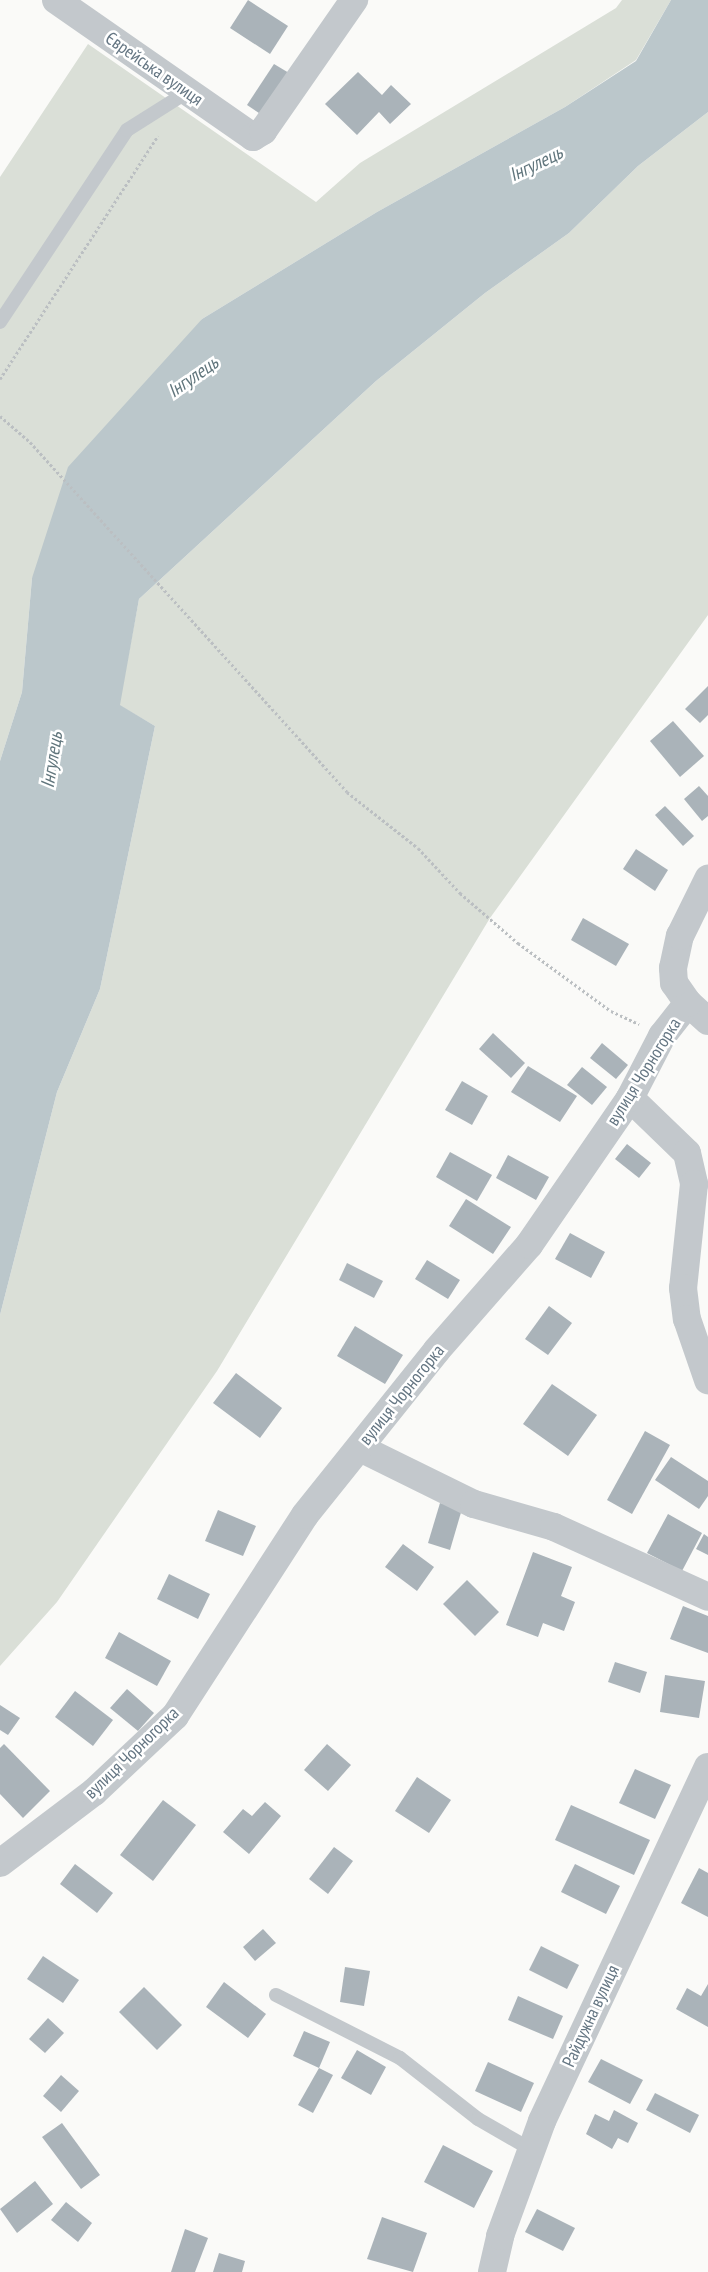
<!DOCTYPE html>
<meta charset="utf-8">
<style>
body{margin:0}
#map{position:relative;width:708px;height:2272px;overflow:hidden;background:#fafaf8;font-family:"PT Sans Narrow",sans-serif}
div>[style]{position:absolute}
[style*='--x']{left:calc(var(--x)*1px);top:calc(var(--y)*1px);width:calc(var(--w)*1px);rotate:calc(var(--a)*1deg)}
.green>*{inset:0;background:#dadfd7}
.water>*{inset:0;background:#bbc7cb}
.building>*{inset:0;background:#aab3b9}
.path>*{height:3px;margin-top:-1.5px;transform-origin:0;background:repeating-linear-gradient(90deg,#bbbfc2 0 2.5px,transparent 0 5px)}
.service>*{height:14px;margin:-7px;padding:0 7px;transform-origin:7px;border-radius:7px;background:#c3c8cc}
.minor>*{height:28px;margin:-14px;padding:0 14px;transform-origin:14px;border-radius:14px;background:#c3c8cc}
span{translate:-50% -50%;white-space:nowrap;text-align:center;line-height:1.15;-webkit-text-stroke:5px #fff;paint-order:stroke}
.street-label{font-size:18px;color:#657683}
.water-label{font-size:19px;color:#60757c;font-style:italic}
</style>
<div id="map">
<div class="green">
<i style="clip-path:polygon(622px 0,671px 0,636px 60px,565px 107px,377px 212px,202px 319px,32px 578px,22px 692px,0 761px,0 177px,88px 44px,316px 202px,360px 163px,616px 8px)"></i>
<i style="clip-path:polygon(708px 112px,708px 615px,490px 918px,217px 1371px,57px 1602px,0 1666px,0 1315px,57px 1092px,100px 989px,155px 726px,119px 705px,139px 599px,376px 381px,485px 293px,569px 233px,638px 166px)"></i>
</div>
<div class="water">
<i style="clip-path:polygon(671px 0,708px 0,708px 112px,638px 166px,569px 233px,485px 293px,376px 381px,139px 599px,120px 705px,155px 726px,100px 989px,57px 1092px,0 1315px,0 761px,22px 692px,32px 578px,68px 467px,202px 319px,377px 212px,565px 107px,636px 61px)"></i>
</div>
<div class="building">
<i style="clip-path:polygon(248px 0,288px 26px,270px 54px,230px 28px)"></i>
<i style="clip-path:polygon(274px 64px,289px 73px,262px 115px,247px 105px)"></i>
<i style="clip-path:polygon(358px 72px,382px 95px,391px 85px,411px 104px,390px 124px,379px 112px,357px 135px,325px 104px)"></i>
<i style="clip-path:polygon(708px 686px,708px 715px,700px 723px,685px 709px)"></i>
<i style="clip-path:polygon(673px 721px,704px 756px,680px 777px,650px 741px)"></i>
<i style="clip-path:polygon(699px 786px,708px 796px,708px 816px,702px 821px,684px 799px)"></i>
<i style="clip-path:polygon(665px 806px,694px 836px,683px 846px,655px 815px)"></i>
<i style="clip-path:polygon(636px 849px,668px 870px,655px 891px,623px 869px)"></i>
<i style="clip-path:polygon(583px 918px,629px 944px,616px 966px,571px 940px)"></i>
<i style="clip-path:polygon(493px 1033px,525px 1063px,511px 1078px,479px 1049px)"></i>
<i style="clip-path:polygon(602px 1043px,628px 1065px,616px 1079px,590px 1058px)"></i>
<i style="clip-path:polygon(528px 1066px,577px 1096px,560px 1122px,511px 1092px)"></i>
<i style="clip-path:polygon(582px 1067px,607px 1087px,592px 1105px,567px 1085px)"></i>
<i style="clip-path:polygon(462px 1081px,488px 1096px,472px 1125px,445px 1110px)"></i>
<i style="clip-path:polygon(627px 1144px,651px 1163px,639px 1178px,615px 1159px)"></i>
<i style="clip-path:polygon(450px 1152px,492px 1175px,477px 1201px,436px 1177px)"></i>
<i style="clip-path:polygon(508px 1155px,549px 1177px,536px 1200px,496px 1178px)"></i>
<i style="clip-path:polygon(466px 1199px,511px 1227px,493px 1254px,449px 1226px)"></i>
<i style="clip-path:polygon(570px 1233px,605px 1252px,591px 1278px,555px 1259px)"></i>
<i style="clip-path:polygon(427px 1260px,460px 1280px,448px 1299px,415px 1279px)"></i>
<i style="clip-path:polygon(347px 1263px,383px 1281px,374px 1298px,339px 1280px)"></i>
<i style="clip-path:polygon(549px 1306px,572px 1323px,548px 1355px,525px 1339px)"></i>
<i style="clip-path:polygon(355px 1326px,403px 1355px,385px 1384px,337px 1356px)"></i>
<i style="clip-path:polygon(236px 1373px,282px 1408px,260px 1438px,213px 1403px)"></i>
<i style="clip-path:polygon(552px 1384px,597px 1415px,568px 1456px,523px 1424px)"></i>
<i style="clip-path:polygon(645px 1431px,670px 1445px,632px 1514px,607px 1500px)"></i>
<i style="clip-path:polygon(671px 1457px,708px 1481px,708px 1496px,699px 1509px,655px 1480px)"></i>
<i style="clip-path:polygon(440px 1503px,462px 1509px,450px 1550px,428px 1543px)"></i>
<i style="clip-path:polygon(218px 1510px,256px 1526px,243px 1556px,205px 1541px)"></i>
<i style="clip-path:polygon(668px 1514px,702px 1533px,682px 1571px,647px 1553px)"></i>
<i style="clip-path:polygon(704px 1534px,708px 1537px,708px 1555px,696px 1549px)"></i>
<i style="clip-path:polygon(403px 1544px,434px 1567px,417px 1591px,385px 1567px)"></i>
<i style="clip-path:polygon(533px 1552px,572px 1567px,561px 1596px,575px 1602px,564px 1631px,543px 1623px,538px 1637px,506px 1625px)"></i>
<i style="clip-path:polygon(169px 1574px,210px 1594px,198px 1619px,157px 1599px)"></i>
<i style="clip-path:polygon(467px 1580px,499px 1612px,475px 1636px,443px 1604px)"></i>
<i style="clip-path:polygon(683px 1606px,708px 1616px,708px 1653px,670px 1639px)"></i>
<i style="clip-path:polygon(119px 1632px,171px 1661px,157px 1686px,105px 1658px)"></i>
<i style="clip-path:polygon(615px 1662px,647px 1672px,640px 1693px,608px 1682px)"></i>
<i style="clip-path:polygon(665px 1675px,705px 1681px,699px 1718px,660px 1712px)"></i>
<i style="clip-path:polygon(127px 1689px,154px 1713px,138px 1731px,110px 1708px)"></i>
<i style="clip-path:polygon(75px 1691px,113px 1720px,93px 1746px,55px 1717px)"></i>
<i style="clip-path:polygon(0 1705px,20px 1718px,8px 1735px,0 1730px)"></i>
<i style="clip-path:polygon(4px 1744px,50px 1791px,23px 1818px,0 1794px,0 1748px)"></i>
<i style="clip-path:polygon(327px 1744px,351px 1765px,328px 1791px,304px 1770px)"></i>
<i style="clip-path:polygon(635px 1769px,671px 1785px,655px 1819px,619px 1803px)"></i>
<i style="clip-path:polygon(417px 1777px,451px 1800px,429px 1833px,395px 1811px)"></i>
<i style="clip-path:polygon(163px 1800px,196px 1825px,153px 1881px,120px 1855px)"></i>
<i style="clip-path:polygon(265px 1802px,281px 1816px,249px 1854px,223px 1832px,243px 1809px,252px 1816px)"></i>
<i style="clip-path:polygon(571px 1805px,650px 1840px,634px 1875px,555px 1840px)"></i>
<i style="clip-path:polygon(334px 1847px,353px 1861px,328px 1894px,309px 1879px)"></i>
<i style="clip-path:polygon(75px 1864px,113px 1893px,97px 1913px,60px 1884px)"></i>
<i style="clip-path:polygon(575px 1864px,620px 1886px,606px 1914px,561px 1892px)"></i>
<i style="clip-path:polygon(699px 1868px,708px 1873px,708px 1917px,681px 1903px)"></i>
<i style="clip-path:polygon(263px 1929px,276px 1943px,255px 1961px,243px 1947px)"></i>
<i style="clip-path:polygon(541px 1946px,579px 1965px,567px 1989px,529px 1970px)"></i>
<i style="clip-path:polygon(43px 1956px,79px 1980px,63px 2003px,27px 1979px)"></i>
<i style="clip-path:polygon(345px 1967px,370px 1971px,364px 2006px,340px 2002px)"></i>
<i style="clip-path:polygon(224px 1982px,266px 2014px,248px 2038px,206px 2007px)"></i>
<i style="clip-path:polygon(708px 1984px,708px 2027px,676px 2009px,687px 1988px,701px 1996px)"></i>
<i style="clip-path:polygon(144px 1987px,182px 2025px,157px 2050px,119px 2012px)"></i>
<i style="clip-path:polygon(518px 1996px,563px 2016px,553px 2039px,508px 2020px)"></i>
<i style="clip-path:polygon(48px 2018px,64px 2033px,45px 2053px,29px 2039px)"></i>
<i style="clip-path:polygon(304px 2031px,330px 2042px,319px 2068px,293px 2056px)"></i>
<i style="clip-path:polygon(357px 2050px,386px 2067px,371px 2095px,341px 2078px)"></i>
<i style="clip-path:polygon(601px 2059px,643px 2080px,630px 2104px,588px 2082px)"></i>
<i style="clip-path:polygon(488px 2062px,534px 2083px,521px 2112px,475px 2091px)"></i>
<i style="clip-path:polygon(319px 2068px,333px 2075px,313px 2113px,298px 2105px)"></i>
<i style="clip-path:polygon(61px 2075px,79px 2091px,61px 2112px,43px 2096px)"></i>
<i style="clip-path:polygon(655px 2093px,699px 2115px,690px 2133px,646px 2110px)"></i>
<i style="clip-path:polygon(614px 2110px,638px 2123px,628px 2143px,618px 2138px,612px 2149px,586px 2134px,595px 2114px,609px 2121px)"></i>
<i style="clip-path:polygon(62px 2123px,100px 2175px,81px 2189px,42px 2137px)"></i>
<i style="clip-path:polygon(443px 2145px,493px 2171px,474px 2208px,424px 2182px)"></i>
<i style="clip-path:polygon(35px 2181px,53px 2204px,17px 2233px,0 2209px)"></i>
<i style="clip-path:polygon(66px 2202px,92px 2223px,78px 2242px,51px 2220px)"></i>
<i style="clip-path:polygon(537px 2209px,575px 2228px,563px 2251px,525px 2232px)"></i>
<i style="clip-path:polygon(382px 2217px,427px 2233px,413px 2272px,367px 2259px)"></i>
<i style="clip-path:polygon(185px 2229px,208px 2238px,195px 2272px,171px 2272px)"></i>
<i style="clip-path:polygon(219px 2253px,245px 2261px,242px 2272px,213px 2272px)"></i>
</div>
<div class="path">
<i style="--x:0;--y:379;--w:290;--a:-57"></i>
<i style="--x:0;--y:416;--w:40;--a:41"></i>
<i style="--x:30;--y:442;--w:472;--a:47.8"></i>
<i style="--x:347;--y:792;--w:90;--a:38.3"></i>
<i style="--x:418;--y:848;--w:62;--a:47"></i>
<i style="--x:460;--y:893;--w:77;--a:40.8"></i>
<i style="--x:518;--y:943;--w:115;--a:36.2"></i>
<i style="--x:611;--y:1011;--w:31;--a:25"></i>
</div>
<div class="service">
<i style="--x:0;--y:322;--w:230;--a:-56.5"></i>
<i style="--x:127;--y:130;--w:71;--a:-32.3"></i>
<i style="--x:276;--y:1995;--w:139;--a:26.9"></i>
<i style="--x:400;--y:2058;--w:99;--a:38"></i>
<i style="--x:478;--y:2119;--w:62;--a:29.9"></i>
</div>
<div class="minor">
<i style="--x:56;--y:0;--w:240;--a:34.8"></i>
<i style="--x:253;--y:137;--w:12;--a:-31"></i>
<i style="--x:263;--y:131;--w:160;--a:-55.2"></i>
<i style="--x:688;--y:1003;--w:27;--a:42"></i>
<i style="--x:630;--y:1098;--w:79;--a:44"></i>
<i style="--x:687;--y:1153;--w:32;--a:77"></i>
<i style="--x:694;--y:1184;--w:105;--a:96"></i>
<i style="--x:683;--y:1288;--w:31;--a:83"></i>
<i style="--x:687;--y:1319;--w:65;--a:71"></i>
<i style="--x:360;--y:1448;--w:127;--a:26.2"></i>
<i style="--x:474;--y:1504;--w:83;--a:16"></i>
<i style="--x:554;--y:1527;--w:169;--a:24.4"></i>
<i style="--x:0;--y:1863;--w:118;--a:-37.1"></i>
<i style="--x:94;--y:1792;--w:111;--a:-43.2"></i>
<i style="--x:175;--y:1716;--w:239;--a:-57.1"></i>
<i style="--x:305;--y:1515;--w:211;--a:-51.3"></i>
<i style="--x:437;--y:1350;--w:140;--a:-48.8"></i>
<i style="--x:529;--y:1245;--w:178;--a:-55.5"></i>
<i style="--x:630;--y:1098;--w:70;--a:-62.7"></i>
<i style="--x:662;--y:1036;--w:42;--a:-51.8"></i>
<i style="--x:688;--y:1003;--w:24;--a:-125"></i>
<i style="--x:674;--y:983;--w:15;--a:-94"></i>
<i style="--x:673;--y:968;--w:33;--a:-78"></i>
<i style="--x:680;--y:936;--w:64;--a:-63.8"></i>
<i style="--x:492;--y:2272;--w:37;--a:-77"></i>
<i style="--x:500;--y:2236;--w:122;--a:-69.9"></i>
<i style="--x:542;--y:2121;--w:391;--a:-64.9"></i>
</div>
<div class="street-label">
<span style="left:154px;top:69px;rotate:35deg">Єврейська вулиця</span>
<span style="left:644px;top:1072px;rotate:-58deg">вулиця Чорногорка</span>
<span style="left:402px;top:1395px;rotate:-51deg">вулиця Чорногорка</span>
<span style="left:132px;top:1753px;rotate:-44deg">вулиця Чорногорка</span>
<span style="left:591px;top:2016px;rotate:-65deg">Райдужна вулиця</span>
</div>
<div class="water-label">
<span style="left:536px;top:164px;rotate:-26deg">Інгулець</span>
<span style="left:193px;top:377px;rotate:-35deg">Інгулець</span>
<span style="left:52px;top:760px;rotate:-81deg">Інгулець</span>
</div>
</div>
